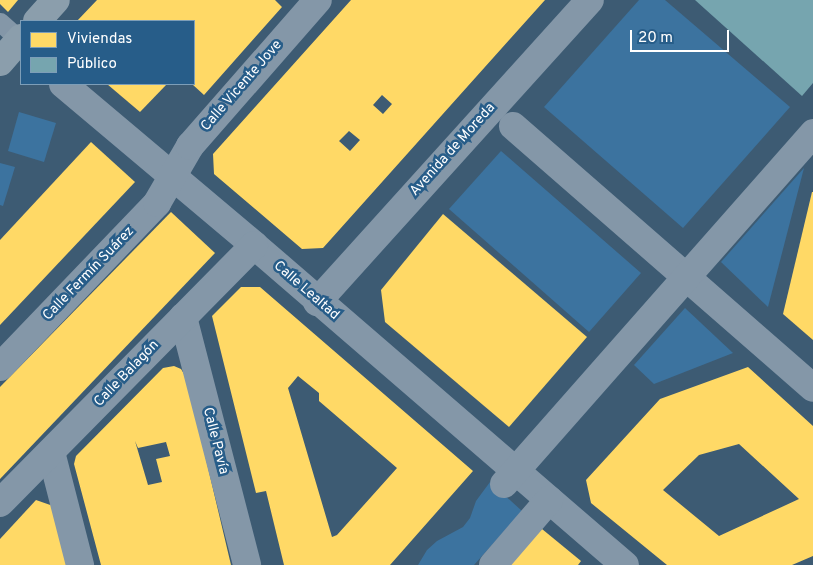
<!DOCTYPE html>
<meta charset="utf-8">
<style>
body{margin:0}
#map{position:relative;width:813px;height:565px;overflow:hidden;background:#3d5b73;font-family:Overpass,sans-serif}
div>[style]{position:absolute}
[style*='--x']{left:calc(var(--x)*1px);top:calc(var(--y)*1px);width:calc(var(--w)*1px);rotate:calc(var(--a)*1deg)}
.green>*{inset:0;background:#3c739f}
.homes>*{inset:0;background:#ffd966}
.public>*{inset:0;background:#76a5af}
.lane>*{height:19px;margin:-9.5px;padding:0 9.5px;transform-origin:9.5px;border-radius:9.5px;background:#8497a8}
.street>*{height:28px;margin:-14px;padding:0 14px;transform-origin:14px;border-radius:14px;background:#8497a8}
.secondary>*{height:28px;margin:-14px;padding:0 14px;transform-origin:14px;border-radius:14px;background:#8b9eac}
span{translate:-50% -50%;white-space:nowrap;text-align:center;line-height:1.15;-webkit-text-stroke:5px #275d89;paint-order:stroke}
.street-label{font-size:14px;color:#fff}
.legend{position:absolute;left:20px;top:20px;width:175px;height:65px;box-sizing:border-box;background:#275d89;border:1px solid #7d9eb8;margin:0;padding:6px 9px;list-style:none;font-size:15px;color:#fff}
.legend li{display:flex;align-items:center;gap:10px;height:25px}
.legend b{width:25px;border:1px solid #7d9eb8}
.scale{position:absolute;left:630px;top:30px;width:99px;height:22px;box-sizing:border-box;border:2px solid #fff;border-top:0;padding-left:6px;font-size:15px;line-height:18px;white-space:nowrap;color:#fff;-webkit-text-stroke:4px #275d89;paint-order:stroke}
</style>
<div id="map">
<div class="green">
<i style="clip-path:polygon(639px 0,665px 0,790px 107px,683px 228px,544px 107px)"></i>
<i style="clip-path:polygon(19px 112px,56px 123px,44px 162px,8px 151px)"></i>
<i style="clip-path:polygon(501px 151px,641px 273px,589px 332px,449px 209px)"></i>
<i style="clip-path:polygon(0 163px,15px 167px,3px 206px,0 205px)"></i>
<i style="clip-path:polygon(804px 168px,768px 307px,721px 262px)"></i>
<i style="clip-path:polygon(685px 308px,733px 353px,654px 384px,634px 365px)"></i>
<i style="clip-path:polygon(490px 482px,522px 511px,474px 565px,418px 565px,427px 550px,437px 541px,463px 527px,470px 518px,476px 501px)"></i>
</div>
<div class="homes">
<i style="clip-path:polygon(0 0,18px 0,8px 12px,0 4px)"></i>
<i style="clip-path:polygon(97px 0,275px 0,282px 7px,204px 95px,192px 84px,194px 84px,194px 21px,77px 21px)"></i>
<i style="clip-path:polygon(evenodd,351px 0,545px 0,323px 248px,302px 249px,214px 174px,213px 154px,351px 0,382px 95px,392px 104px,383px 114px,373px 105px,382px 95px,351px 0,349px 131px,360px 140px,350px 151px,339px 141px,349px 131px)"></i>
<i style="clip-path:polygon(107px 84px,167px 84px,140px 112px)"></i>
<i style="clip-path:polygon(91px 142px,135px 182px,0 325px,0 240px)"></i>
<i style="clip-path:polygon(812px 192px,813px 192px,813px 340px,783px 314px)"></i>
<i style="clip-path:polygon(171px 212px,215px 253px,0 479px,0 387px)"></i>
<i style="clip-path:polygon(443px 214px,587px 337px,509px 427px,385px 322px,381px 290px)"></i>
<i style="clip-path:polygon(evenodd,241px 287px,260px 287px,473px 471px,390px 565px,284px 565px,266px 491px,256px 493px,212px 316px,241px 287px,298px 376px,319px 393px,319px 401px,397px 468px,337px 535px,332px 537px,288px 388px,298px 376px)"></i>
<i style="clip-path:polygon(evenodd,174px 366px,181px 369px,187px 379px,231px 565px,101px 565px,74px 464px,76px 456px,163px 368px,174px 366px,135px 441px,138px 448px,166px 442px,170px 456px,156px 459px,162px 482px,148px 485px,135px 441px)"></i>
<i style="clip-path:polygon(evenodd,748px 367px,813px 426px,813px 556px,792px 565px,667px 565px,591px 503px,586px 480px,660px 399px,748px 367px,739px 444px,799px 499px,719px 536px,663px 490px,699px 455px,739px 444px)"></i>
<i style="clip-path:polygon(36px 500px,56px 507px,69px 565px,0 565px,0 539px)"></i>
<i style="clip-path:polygon(542px 529px,581px 561px,578px 565px,499px 565px)"></i>
</div>
<div class="public">
<i style="clip-path:polygon(695px 0,813px 0,813px 83px,802px 96px)"></i>
</div>
<div class="lane">
<i style="--x:0;--y:22;--w:27;--a:42"></i>
</div>
<div class="street">
<i style="--x:63;--y:84;--w:250;--a:40.1"></i>
<i style="--x:254;--y:245;--w:490;--a:40.8"></i>
<i style="--x:513;--y:126;--w:398;--a:41.1"></i>
<i style="--x:317;--y:302;--w:407;--a:-47.9"></i>
<i style="--x:183;--y:317;--w:256;--a:75.5"></i>
<i style="--x:0;--y:367;--w:227;--a:-46.2"></i>
<i style="--x:157;--y:203;--w:66;--a:-59.9"></i>
<i style="--x:190;--y:146;--w:194;--a:-48.8"></i>
<i style="--x:51;--y:452;--w:117;--a:75.6"></i>
<i style="--x:504;--y:484;--w:468;--a:-48.6"></i>
<i style="--x:0;--y:503;--w:362;--a:-45.4"></i>
<i style="--x:493;--y:565;--w:86;--a:-49.3"></i>
</div>
<div class="secondary">
<i style="--x:37;--y:21;--w:28;--a:-48"></i>
<i style="--x:0;--y:62;--w:32;--a:-49"></i>
</div>
<div class="street-label">
<span style="left:242px;top:86px;rotate:-49deg">Calle Vicente Jove</span>
<span style="left:453px;top:150px;rotate:-48deg">Avenida de Moreda</span>
<span style="left:89px;top:274px;rotate:-46deg">Calle Fermín Suárez</span>
<span style="left:306px;top:291px;rotate:41deg">Calle Lealtad</span>
<span style="left:127px;top:374px;rotate:-46deg">Calle Balagón</span>
<span style="left:215px;top:441px;rotate:76deg">Calle Pavía</span>
</div>
<ul class="legend">
<li><b style="height:14px;background:#ffd966"></b>Viviendas</li>
<li><b style="height:14px;background:#76a5af"></b>Público</li>
</ul>
<div class="scale">20 m</div>
</div>
